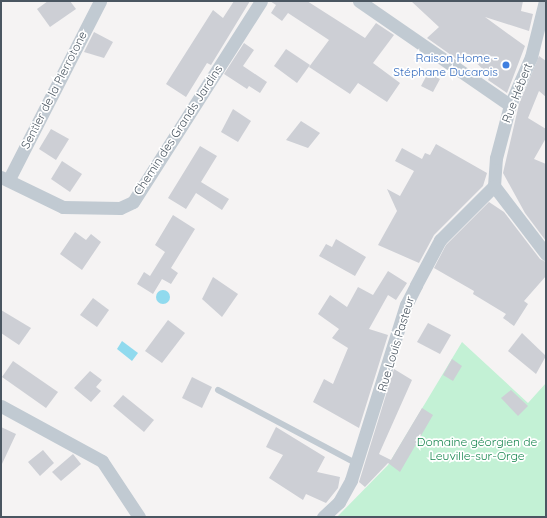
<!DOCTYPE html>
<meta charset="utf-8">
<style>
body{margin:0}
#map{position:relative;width:547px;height:518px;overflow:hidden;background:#f5f3f3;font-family:Quicksand,sans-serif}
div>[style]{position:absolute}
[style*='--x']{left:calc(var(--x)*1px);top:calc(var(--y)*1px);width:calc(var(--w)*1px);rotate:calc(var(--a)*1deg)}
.green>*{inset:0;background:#c3f1d5}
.water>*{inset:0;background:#90daee}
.round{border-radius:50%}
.building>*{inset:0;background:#cdcfd5}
.service>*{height:6px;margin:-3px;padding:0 3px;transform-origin:3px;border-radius:3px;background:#c1cad2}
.minor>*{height:13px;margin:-6.5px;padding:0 6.5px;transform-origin:6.5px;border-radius:6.5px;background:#c1cad2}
.dots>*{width:11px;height:11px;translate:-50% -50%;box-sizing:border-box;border:2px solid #fff;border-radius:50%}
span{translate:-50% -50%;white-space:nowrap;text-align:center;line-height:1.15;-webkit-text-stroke:3.5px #fff;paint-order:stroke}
.shop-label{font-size:12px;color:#366cbe}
.right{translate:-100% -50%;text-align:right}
.street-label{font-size:12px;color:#4a5661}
.park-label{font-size:12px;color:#17864f}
.frame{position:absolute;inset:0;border:2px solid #4a5661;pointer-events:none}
</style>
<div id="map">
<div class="green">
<i style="clip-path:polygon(462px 342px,528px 403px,546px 383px,546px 517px,337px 517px,388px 465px)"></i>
</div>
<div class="water">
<i class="round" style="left:156px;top:290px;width:14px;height:14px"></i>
<i style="clip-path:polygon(122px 341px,138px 353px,132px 361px,117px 349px)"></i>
</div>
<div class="building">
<i style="clip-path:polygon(48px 1px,70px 1px,76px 9px,50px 27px,37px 9px)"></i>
<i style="clip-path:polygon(234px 1px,250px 1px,211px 65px,207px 63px,186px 97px,166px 84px,213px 10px,223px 18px)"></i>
<i style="clip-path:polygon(270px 1px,307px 1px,365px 38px,376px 23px,394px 35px,373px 63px,400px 83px,387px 102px,358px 83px,350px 94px,309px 67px,329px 40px,288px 13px,282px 21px,271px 13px,276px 5px)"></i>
<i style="clip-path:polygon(411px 1px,523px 1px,521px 11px,533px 14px,529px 31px,485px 17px,525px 46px,507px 93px,488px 80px,490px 76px,465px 52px,458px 60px,427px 38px,439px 27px)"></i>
<i style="clip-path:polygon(94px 32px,113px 42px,104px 58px,84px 52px)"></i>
<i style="clip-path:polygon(244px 43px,254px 50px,243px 66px,267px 82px,260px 93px,249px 86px,247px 89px,224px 74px)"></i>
<i style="clip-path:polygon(286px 49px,310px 65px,297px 83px,274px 66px)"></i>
<i style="clip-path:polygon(539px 56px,546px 61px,546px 97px,539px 91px,528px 118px,546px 129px,546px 138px,534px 159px,546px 164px,546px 241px,525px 213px,503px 173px,519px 104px)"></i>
<i style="clip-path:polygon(428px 73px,440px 79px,433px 92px,421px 86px)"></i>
<i style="clip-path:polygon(233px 109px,251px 121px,238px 142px,221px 132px)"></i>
<i style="clip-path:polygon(301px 121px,320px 133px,308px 148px,286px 140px)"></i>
<i style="clip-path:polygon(51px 129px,69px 139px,56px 160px,39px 149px)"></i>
<i style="clip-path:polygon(436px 144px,487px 173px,483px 186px,434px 235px,419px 263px,378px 245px,397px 211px,387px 189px,400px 196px,414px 171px,395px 161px,402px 148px,422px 159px,425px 153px,430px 155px)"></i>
<i style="clip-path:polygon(200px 146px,217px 156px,201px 182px,229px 199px,222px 210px,196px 193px,186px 209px,168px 198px)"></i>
<i style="clip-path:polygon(62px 161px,82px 174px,70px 192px,51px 179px)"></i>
<i style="clip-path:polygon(489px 202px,504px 212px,540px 259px,546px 262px,546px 276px,524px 301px,528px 304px,514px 326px,503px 318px,506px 314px,473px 294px,474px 291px,434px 268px,446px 245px)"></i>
<i style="clip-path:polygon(173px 215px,195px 229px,171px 268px,178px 273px,171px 284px,162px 279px,153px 294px,137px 284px,144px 272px,150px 276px,165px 252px,155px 245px)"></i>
<i style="clip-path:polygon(75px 232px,86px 240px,91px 234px,101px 242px,82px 270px,60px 254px)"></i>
<i style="clip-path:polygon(336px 239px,366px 257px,355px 276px,319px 256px,326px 244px,332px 247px)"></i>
<i style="clip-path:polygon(388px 271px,407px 283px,396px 300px,388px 295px,369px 329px,388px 335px,359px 428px,313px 402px,324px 379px,333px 384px,348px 348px,332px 338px,339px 329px,318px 314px,330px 295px,347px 307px,358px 287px,373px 295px)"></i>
<i style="clip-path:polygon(213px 277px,238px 294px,222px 317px,202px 299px)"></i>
<i style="clip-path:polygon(93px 298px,109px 310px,97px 327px,80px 315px)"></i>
<i style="clip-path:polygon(1px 310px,31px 328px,19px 345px,1px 333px)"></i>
<i style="clip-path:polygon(168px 320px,185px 333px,162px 363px,145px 351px)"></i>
<i style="clip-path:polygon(428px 323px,451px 335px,440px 354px,417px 342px)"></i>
<i style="clip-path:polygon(522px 333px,546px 356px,536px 374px,508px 351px)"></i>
<i style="clip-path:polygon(452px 359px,462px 366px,453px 381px,443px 375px)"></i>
<i style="clip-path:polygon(13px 361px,58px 392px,46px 408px,2px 377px)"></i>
<i style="clip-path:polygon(394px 369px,412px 380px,379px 454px,391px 460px,422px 408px,433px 415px,400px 472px,388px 463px,365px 487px,359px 482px)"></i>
<i style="clip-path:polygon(90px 371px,102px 380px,96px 387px,101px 391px,91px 402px,74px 388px)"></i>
<i style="clip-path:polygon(192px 377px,212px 387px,202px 408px,182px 398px)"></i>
<i style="clip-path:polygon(511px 390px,528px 406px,518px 416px,501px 398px)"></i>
<i style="clip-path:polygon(123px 395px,154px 420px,144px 432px,113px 406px)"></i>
<i style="clip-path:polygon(1px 427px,16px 434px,1px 466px)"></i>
<i style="clip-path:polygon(276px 427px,325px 457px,317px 472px,340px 477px,338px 488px,326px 503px,306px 494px,303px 500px,269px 478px,283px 455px,266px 447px)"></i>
<i style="clip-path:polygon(43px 450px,54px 463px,40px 476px,28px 462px)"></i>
<i style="clip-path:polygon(73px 454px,81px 464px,61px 481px,52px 472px)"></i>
</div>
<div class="service">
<i style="--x:218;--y:390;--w:157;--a:28"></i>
</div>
<div class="minor">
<i style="--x:359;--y:1;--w:183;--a:34.6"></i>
<i style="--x:1;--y:177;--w:69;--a:25.8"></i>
<i style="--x:63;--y:207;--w:57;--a:1"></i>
<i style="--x:120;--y:208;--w:14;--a:-25"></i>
<i style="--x:133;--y:202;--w:238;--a:-57.5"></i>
<i style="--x:9;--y:179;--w:200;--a:-62.9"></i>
<i style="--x:494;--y:186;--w:28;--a:-86"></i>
<i style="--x:496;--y:158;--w:55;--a:-75.2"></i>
<i style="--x:510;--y:105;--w:52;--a:-66.4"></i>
<i style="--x:531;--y:57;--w:58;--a:-76"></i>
<i style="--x:494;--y:186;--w:86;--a:52.6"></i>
<i style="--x:1;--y:406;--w:115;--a:28.6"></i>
<i style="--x:102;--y:461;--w:67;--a:56.5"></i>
<i style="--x:323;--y:517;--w:22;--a:-43"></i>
<i style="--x:339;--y:502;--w:25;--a:-61"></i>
<i style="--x:351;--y:480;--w:183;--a:-72.6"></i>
<i style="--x:406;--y:305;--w:22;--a:-63"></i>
<i style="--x:416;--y:285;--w:51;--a:-61.9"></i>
<i style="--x:440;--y:240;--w:76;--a:-45"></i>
</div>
<div class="dots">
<i style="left:506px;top:65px;background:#3f7fe0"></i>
</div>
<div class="shop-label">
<span class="right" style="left:498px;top:65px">Raison Home -<br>Stéphane Ducarois</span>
</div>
<div class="street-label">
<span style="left:54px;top:90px;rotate:-63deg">Sentier de la Pierrotone</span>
<span style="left:517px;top:93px;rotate:-69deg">Rue Hébert</span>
<span style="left:178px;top:130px;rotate:-57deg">Chemin des Grands Jardins</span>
<span style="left:396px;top:344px;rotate:-73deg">Rue Louis Pasteur</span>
</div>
<div class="park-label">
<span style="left:477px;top:449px">Domaine géorgien de<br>Leuville-sur-Orge</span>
</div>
<div class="frame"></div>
</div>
